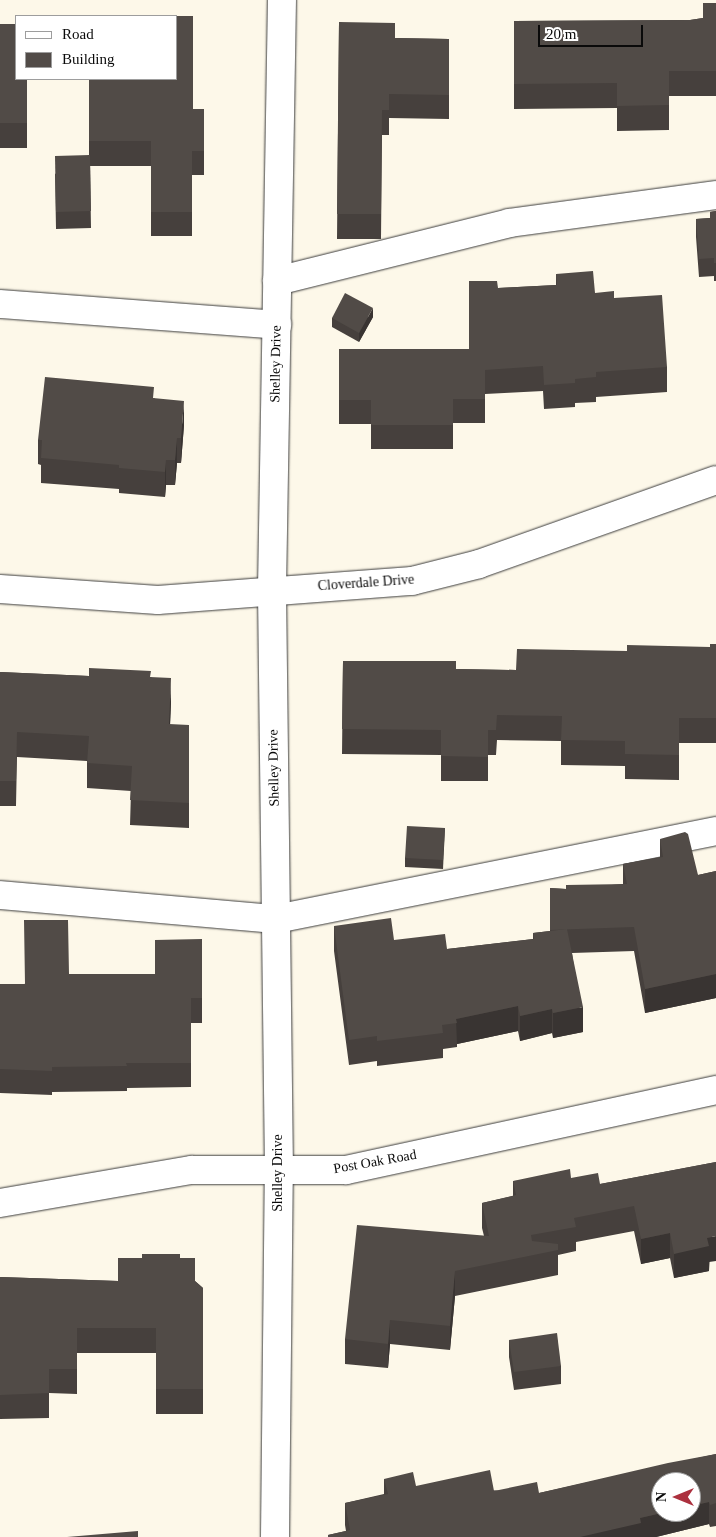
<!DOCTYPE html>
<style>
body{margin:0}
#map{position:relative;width:716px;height:1537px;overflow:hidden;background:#fdf8e9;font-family:"Times New Roman",serif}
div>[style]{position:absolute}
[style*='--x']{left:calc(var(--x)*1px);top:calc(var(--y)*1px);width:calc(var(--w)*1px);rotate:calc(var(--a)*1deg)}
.roads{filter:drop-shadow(0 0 1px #3d3d3d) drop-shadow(0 0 1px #3d3d3d)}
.minor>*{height:28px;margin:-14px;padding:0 14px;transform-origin:14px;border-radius:14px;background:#fff}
.wall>*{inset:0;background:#46403d}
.shaded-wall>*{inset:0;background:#393432}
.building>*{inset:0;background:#514b47}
span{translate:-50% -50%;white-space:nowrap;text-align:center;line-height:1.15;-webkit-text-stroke:5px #fff;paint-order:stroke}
.street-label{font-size:14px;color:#0a0a0a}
.legend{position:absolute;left:15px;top:15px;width:162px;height:65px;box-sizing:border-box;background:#fff;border:1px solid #9d9d9d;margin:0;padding:6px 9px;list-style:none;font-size:15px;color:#0a0a0a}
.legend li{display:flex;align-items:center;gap:10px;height:25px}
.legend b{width:25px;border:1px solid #9d9d9d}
.north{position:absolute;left:651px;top:1472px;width:50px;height:50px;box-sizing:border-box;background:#fff;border:1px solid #9d9d9d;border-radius:50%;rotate:270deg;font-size:14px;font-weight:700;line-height:20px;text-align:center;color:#0a0a0a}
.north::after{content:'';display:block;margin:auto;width:18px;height:22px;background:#ac303e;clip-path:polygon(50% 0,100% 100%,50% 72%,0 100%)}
.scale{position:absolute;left:538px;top:25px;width:105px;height:22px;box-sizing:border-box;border:2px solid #0a0a0a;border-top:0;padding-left:6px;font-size:15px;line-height:18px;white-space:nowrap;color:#0a0a0a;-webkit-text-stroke:4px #fff;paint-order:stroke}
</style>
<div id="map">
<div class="roads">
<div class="minor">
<i style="--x:277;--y:281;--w:239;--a:-14"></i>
<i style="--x:509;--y:223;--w:209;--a:-7.7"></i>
<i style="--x:0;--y:304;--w:278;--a:4.3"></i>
<i style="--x:0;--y:589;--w:158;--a:4"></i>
<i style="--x:158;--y:600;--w:255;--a:-4.3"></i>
<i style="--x:412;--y:581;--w:69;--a:-14.2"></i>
<i style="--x:479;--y:564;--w:251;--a:-19.5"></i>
<i style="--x:0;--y:895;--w:277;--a:5"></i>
<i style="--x:276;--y:919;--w:449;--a:-11.3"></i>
<i style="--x:0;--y:1203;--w:195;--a:-9.8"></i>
<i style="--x:192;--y:1170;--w:154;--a:0"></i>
<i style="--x:346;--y:1170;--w:379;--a:-12.2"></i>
<i style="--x:275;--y:1537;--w:365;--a:-89.4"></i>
<i style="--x:279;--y:1172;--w:583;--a:-90.69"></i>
<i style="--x:272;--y:589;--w:589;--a:-89.03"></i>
</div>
</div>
<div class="wall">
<i style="clip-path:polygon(716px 3px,716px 96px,669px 96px,669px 130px,617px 131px,617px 108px,514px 109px,514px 21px,690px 20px,703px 18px)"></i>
<i style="clip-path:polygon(339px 22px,395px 38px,449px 39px,449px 119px,389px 118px,389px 135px,382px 135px,381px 239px,337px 239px)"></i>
<i style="clip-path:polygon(0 24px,27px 79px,27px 148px,0 148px)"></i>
<i style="clip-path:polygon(89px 79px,193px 109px,204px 109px,204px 175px,192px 175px,192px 236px,151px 236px,151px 166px,90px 166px,91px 228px,56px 229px,55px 174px,89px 155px)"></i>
<i style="clip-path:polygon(716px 211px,716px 281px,714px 281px,714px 276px,699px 277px,696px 237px,696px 219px,710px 218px,710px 212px)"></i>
<i style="clip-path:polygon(556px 274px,595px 293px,614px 298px,667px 367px,667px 392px,596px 397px,596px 402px,575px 403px,575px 407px,544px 409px,543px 391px,485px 394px,485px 423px,453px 423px,453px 449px,371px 449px,371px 424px,339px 424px,339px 349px,469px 349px,498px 288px,556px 285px)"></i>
<i style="clip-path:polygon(373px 317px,359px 342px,332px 327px,332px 318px)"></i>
<i style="clip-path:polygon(154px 398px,184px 425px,181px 463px,177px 463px,175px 485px,166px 485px,165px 497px,119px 493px,119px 489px,41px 483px,41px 465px,38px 464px,38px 440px)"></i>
<i style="clip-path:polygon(716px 644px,716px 743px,679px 743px,679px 780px,625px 779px,625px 766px,561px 765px,561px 741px,497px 740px,496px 755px,488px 755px,488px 781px,441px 781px,441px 755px,342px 754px,343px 661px,456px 669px,516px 670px,627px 651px,710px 647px)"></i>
<i style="clip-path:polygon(0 672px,89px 676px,151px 677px,171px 702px,170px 725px,189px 725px,189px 828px,130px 825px,131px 791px,87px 788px,87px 761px,17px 757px,16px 806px,0 806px)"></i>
<i style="clip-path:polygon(445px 828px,443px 869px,405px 867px,405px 858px)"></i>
<i style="clip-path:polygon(660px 839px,698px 875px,716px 871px,716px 998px,645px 1013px,634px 951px,572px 953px,583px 1032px,553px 1038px,552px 1033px,520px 1041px,518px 1031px,457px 1044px,457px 1047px,443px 1049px,443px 1058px,377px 1066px,377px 1061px,349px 1065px,334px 951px,334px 926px,394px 940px,447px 949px,533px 939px,533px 933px,550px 931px,550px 888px,566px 889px,623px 884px,623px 864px,660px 857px)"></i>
<i style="clip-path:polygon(202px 939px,202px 1023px,191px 1023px,191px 1087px,127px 1088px,127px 1091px,52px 1092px,52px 1095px,0 1093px,0 984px,24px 984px,69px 974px,155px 974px)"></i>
<i style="clip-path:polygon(716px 1162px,709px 1271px,674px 1278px,670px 1258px,641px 1264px,634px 1231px,576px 1242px,576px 1251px,558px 1255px,558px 1275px,455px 1296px,450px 1350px,390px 1344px,388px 1368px,345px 1364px,345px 1339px,484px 1236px,482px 1228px,482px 1203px,513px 1196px,513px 1181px,571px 1178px,600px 1184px)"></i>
<i style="clip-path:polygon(142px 1258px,180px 1258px,195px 1281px,203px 1288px,203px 1414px,156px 1414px,156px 1353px,77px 1353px,77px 1394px,49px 1393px,49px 1418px,0 1419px,0 1277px,118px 1281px)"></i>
<i style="clip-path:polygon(509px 1340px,561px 1366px,561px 1384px,514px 1390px,509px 1357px)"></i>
<i style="clip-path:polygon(716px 1454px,716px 1526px,710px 1527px,709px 1524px,656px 1537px,328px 1537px,328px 1535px,346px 1531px,345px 1525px,345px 1503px,384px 1494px,384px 1479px,416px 1486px,539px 1493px)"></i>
</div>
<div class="shaded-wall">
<i style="clip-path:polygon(373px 308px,373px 317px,359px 342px,359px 333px)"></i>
<i style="clip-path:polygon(184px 401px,184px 425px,181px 463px,181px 438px)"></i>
<i style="clip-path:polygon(177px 438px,177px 463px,175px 485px,175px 460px)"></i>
<i style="clip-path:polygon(166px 460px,166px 485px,165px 497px,165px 472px)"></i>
<i style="clip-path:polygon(171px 678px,171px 702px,169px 749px,169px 724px)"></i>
<i style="clip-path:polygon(716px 974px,716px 998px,645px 1013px,645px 989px)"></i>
<i style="clip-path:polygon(518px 1006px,518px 1031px,457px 1044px,456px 1019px)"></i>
<i style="clip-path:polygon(583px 1007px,583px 1032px,553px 1038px,553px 1013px)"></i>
<i style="clip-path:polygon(552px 1009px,552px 1033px,520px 1041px,520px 1016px)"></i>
<i style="clip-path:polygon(670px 1233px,670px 1258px,641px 1264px,641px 1239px)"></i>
<i style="clip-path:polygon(716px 1236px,716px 1261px,709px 1262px,709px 1271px,674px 1278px,674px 1254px,707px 1238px)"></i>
<i style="clip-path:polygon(455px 1271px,455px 1296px,450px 1350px,450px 1326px)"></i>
<i style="clip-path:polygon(390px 1320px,390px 1344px,388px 1368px,388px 1344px)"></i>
<i style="clip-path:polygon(709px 1502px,709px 1524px,656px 1537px,580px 1537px,640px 1518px,666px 1512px,691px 1512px,691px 1506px)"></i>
</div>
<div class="building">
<i style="clip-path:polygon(703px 3px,716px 3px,716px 71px,669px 71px,669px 105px,617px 106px,617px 83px,514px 84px,514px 21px,690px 20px,703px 18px)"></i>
<i style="clip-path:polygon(163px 16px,193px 16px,193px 109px,204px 109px,204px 151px,192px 151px,192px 212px,151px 212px,151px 141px,89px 141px,89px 79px,176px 79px,176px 16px)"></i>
<i style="clip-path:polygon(339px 22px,395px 23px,395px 38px,449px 39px,449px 95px,389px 94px,389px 110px,382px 110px,381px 214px,337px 214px)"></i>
<i style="clip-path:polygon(0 24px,16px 24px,16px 79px,27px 79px,27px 123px,0 123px)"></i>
<i style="clip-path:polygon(90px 155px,91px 211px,56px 212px,55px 156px)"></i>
<i style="clip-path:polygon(716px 211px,716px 263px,714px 263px,714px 258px,699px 259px,696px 219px,710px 218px,710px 212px)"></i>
<i style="clip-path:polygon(593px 271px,595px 293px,614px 291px,614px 298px,662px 295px,667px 367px,596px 372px,596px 377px,575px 379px,575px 383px,544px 385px,543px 366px,485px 370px,485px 399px,453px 399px,453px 425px,371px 425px,371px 400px,339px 400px,339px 349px,469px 349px,469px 281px,497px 281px,498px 288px,557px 285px,556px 274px)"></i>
<i style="clip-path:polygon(345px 293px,373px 308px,359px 333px,332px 318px)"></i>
<i style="clip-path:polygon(45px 377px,154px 387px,153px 398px,184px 401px,181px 438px,177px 438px,175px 460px,166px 460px,165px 472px,119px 468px,119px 465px,41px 458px,42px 440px,38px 440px)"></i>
<i style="clip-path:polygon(710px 644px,716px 644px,716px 718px,679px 718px,679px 755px,625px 754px,625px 741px,561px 740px,562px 716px,497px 715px,496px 730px,488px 730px,488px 757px,441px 756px,441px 730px,342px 729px,343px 661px,456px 661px,456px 669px,516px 670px,517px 649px,627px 651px,627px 645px,710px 647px)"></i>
<i style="clip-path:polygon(89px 668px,151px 671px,150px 677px,171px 678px,169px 724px,189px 725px,189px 803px,130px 800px,132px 766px,87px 763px,89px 736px,17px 732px,16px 781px,0 781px,0 672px,89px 676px)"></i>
<i style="clip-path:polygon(407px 826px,445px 828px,443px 860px,405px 858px)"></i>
<i style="clip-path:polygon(685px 832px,688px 834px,698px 875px,716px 871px,716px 974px,645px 989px,634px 927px,550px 930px,550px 888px,566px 889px,566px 885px,627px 884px,623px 864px,663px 857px,660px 839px)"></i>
<i style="clip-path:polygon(391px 918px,394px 940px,445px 934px,447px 949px,534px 939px,533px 933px,567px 929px,583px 1007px,553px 1013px,552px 1009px,520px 1016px,518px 1006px,456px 1019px,457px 1023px,442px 1025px,443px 1033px,377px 1041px,377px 1036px,349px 1040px,334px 926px)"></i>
<i style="clip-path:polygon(24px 920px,68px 920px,69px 974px,155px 974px,155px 940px,202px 939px,202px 998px,191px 998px,191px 1063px,126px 1063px,127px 1066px,52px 1067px,52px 1071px,0 1069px,0 984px,25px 984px)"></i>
<i style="clip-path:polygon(716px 1162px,716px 1236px,707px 1238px,709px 1246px,674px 1254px,670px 1233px,641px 1239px,634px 1206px,574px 1218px,576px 1227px,531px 1235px,532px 1241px,558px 1244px,558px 1250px,455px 1271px,450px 1326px,390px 1320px,388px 1344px,345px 1339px,357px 1225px,489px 1236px,482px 1203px,516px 1195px,513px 1181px,570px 1169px,571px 1178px,598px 1173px,600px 1184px)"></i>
<i style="clip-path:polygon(142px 1254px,180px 1254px,180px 1258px,195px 1258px,195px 1281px,203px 1288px,203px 1389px,156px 1389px,156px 1328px,77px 1328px,77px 1369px,49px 1369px,49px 1393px,0 1395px,0 1277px,118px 1281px,118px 1258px,142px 1258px)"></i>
<i style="clip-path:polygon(557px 1333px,561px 1366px,514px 1372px,509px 1340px)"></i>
<i style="clip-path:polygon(716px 1454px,716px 1503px,710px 1505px,709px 1502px,691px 1506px,691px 1482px,661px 1482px,661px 1512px,666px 1512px,640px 1518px,641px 1523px,580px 1537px,328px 1537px,328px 1535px,350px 1530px,345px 1503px,388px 1494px,384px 1479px,413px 1472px,416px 1486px,490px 1470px,494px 1491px,537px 1482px,539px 1493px,668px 1463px)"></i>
<i style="clip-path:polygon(138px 1531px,138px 1537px,67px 1537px)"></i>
</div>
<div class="street-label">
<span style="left:276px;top:364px;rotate:-89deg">Shelley Drive</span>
<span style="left:366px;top:583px;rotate:-4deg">Cloverdale Drive</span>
<span style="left:274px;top:768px;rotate:-91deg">Shelley Drive</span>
<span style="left:375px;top:1162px;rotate:-10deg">Post Oak Road</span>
<span style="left:278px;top:1173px;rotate:-90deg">Shelley Drive</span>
</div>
<ul class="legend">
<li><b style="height:6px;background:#fff"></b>Road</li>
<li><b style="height:14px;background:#514b47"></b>Building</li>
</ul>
<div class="north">N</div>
<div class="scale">20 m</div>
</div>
